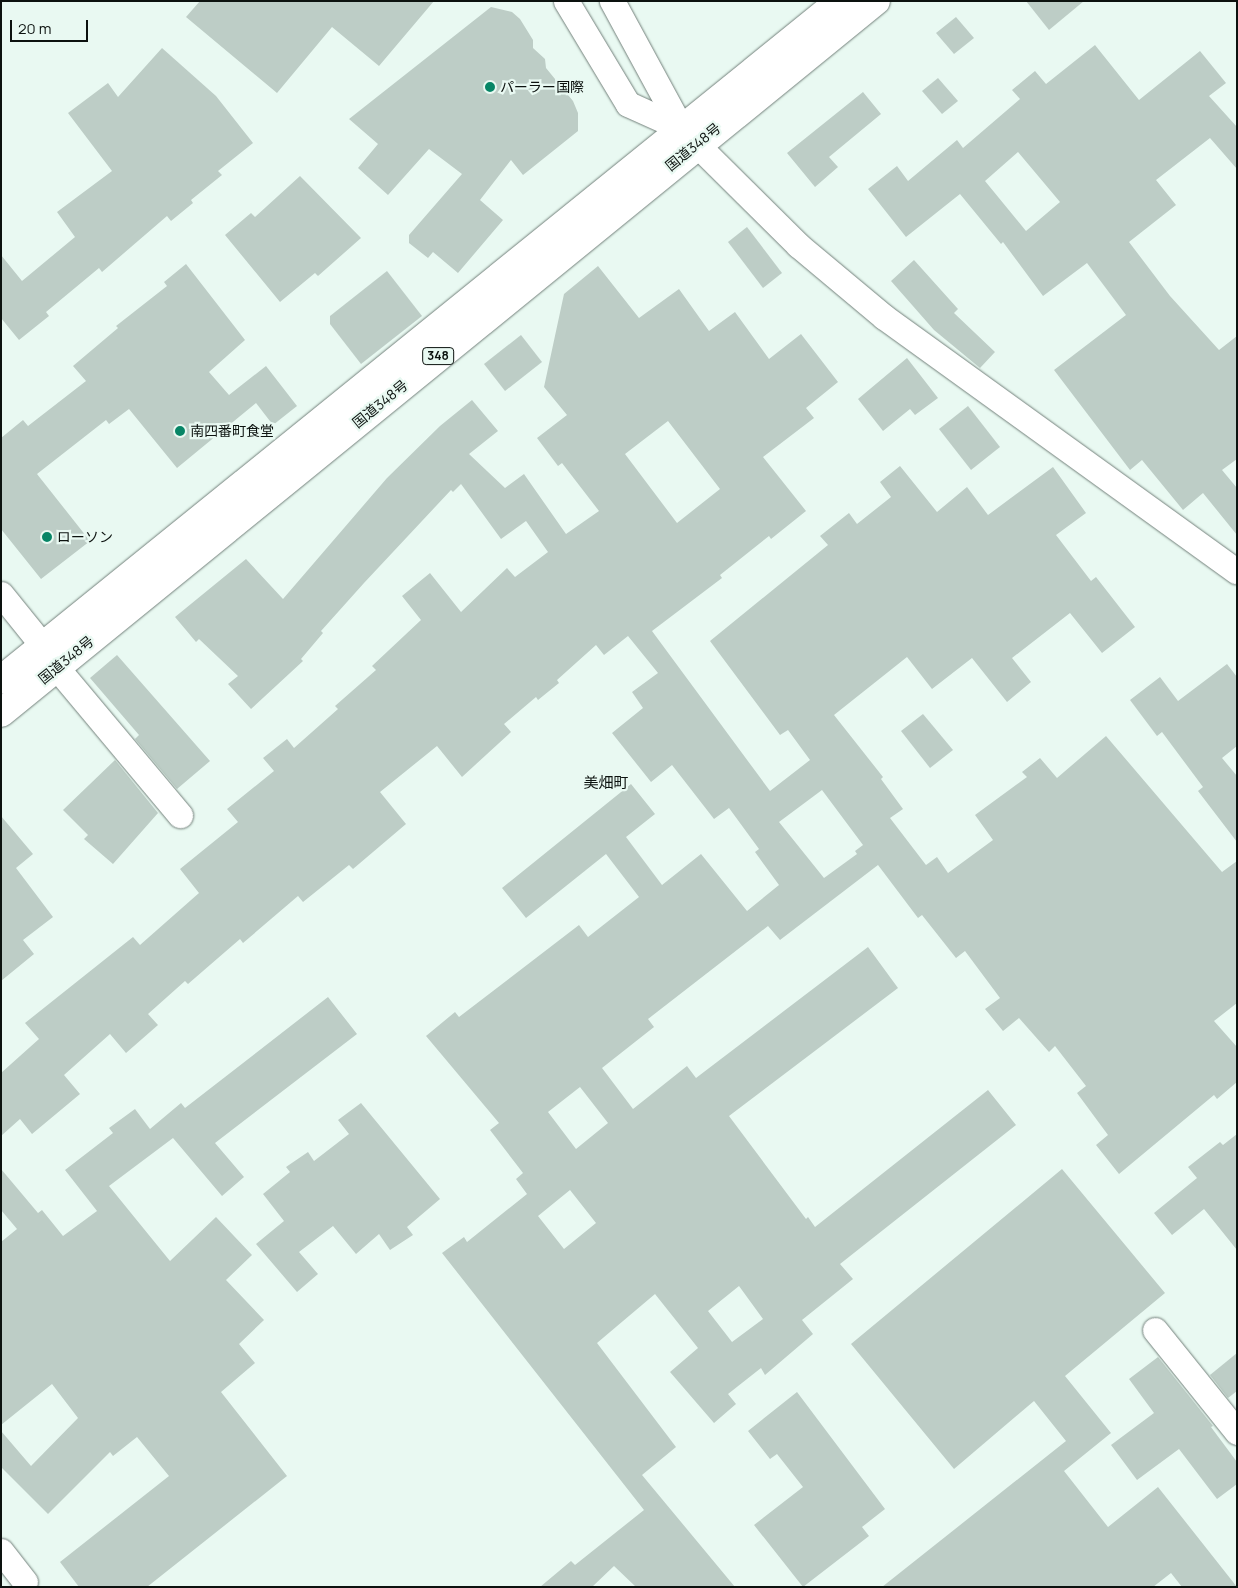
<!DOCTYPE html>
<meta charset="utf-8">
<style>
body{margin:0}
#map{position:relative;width:1238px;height:1588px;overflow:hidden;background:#e9f9f2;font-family:Manrope,"Noto Sans JP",sans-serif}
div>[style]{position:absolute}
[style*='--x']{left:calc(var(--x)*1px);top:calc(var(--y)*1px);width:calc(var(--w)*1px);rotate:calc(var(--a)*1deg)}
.building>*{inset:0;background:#bdcdc6}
.roads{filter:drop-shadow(0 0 1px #73817b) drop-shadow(0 0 1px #73817b)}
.minor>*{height:25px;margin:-12.5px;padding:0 12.5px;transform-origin:12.5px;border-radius:12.5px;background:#fff}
.highway>*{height:28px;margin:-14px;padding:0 14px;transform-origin:14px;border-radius:14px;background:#fff}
.dots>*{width:14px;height:14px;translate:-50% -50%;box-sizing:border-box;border:2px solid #e9f9f2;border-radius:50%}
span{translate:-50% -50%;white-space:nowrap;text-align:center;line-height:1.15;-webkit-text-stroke:4.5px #e9f9f2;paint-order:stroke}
.shield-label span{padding:1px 4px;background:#e9f9f2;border:1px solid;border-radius:4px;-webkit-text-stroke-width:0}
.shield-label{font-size:12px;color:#0c120f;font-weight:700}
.poi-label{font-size:14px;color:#0c120f}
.left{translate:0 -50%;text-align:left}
.street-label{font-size:14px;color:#0c120f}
.neighbourhood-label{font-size:15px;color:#0c120f}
.frame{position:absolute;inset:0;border:2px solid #0c120f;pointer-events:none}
.scale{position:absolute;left:10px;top:20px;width:78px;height:22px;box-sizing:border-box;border:2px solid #0c120f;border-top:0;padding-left:6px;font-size:15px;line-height:18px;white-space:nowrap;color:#0c120f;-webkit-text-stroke:4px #e9f9f2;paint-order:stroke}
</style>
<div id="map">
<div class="building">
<i style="clip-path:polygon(200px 1px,434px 1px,379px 66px,332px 27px,277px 93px,186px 17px)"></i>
<i style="clip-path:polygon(1026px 1px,1084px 1px,1049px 30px)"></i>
<i style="clip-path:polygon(491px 7px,512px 12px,520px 19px,533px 40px,533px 48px,545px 59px,546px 68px,573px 101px,578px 113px,578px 131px,523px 175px,511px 160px,480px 200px,503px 220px,458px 273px,433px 252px,428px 258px,409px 243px,409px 235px,462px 174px,429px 149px,388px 195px,358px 168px,378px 144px,349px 119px)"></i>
<i style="clip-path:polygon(956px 17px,974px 38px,954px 54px,936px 33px)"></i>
<i style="clip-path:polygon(evenodd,1095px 45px,1139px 100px,1200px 51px,1226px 83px,1209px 96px,1237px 127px,1237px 169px,1210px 138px,1156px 180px,1176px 205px,1129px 242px,1170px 296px,1219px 350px,1237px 336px,1237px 459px,1222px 470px,1237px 488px,1237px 535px,1203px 493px,1183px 510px,1142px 460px,1130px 470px,1054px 370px,1126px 315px,1087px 263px,1043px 296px,1003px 242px,1001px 244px,960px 194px,906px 237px,868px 189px,897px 166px,908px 181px,957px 140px,963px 148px,1020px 99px,1012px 90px,1035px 71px,1046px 84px,1095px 45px,1018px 152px,1060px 202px,1026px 231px,985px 181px,1018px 152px)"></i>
<i style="clip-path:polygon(162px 48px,216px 96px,253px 143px,218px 171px,222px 175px,191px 200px,193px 203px,171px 221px,167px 216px,102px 272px,99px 268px,46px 312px,49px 316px,19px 340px,1px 318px,1px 255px,22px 281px,75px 237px,57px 212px,112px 171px,68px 113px,108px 83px,118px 97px)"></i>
<i style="clip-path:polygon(938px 78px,958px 101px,942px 114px,922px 91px)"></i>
<i style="clip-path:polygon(863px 92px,881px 114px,829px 157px,838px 167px,815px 187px,787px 153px)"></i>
<i style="clip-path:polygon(300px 176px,361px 238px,318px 276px,315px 273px,280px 302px,225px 235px,251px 213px,255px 217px)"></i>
<i style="clip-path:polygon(747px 227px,782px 273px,763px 288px,728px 242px)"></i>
<i style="clip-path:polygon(914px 260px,958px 309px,954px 313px,995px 352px,980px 368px,934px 330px,891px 281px)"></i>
<i style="clip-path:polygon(186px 264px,245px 340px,209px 372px,229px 395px,266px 366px,297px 406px,273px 425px,256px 403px,177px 468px,129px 409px,109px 424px,106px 420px,37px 474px,90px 541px,41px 579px,1px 529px,1px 438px,23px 420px,28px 426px,86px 381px,73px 366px,118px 328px,116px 326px,167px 286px,164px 282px)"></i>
<i style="clip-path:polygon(evenodd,598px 266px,639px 318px,679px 289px,709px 331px,735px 312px,769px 359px,801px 334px,838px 382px,806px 408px,814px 418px,763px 457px,806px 511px,771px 539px,769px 536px,720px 575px,722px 578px,652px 631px,770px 791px,810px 760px,788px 730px,780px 735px,710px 641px,828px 545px,820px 536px,849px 513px,857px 524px,891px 497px,880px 482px,900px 466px,937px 512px,967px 487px,988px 515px,1053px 467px,1086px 513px,1056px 535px,1091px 581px,1096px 577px,1135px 627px,1102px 653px,1070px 613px,1012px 658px,1031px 682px,1007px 702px,972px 658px,932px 689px,907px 657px,834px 715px,883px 777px,881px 779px,903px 809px,890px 818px,926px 865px,937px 857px,948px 873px,993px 840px,975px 815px,1027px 777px,1022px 772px,1040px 758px,1057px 778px,1106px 736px,1222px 872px,1237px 861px,1237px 1003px,1214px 1021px,1237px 1047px,1237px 1082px,1217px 1099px,1214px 1095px,1119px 1174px,1096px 1145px,1108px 1135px,1077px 1093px,1086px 1086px,1055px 1046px,1049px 1052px,1019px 1018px,1003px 1031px,985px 1009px,1000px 998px,965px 951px,956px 958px,922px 915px,918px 918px,878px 865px,780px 940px,768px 926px,648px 1019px,654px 1027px,602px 1068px,633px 1109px,687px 1066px,696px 1078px,868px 947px,898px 988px,729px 1116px,806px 1219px,808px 1217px,815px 1227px,988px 1090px,1016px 1125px,840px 1264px,853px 1279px,802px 1320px,813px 1334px,765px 1375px,761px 1368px,728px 1394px,736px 1404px,714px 1423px,670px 1372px,698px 1348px,655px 1294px,597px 1343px,676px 1447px,642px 1475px,735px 1587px,636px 1587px,614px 1566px,592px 1587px,540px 1587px,571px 1561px,575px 1565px,644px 1510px,442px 1253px,464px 1237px,467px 1242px,527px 1194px,516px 1179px,523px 1173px,490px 1130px,499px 1123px,426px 1036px,455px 1012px,459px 1017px,579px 925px,588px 937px,639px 897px,606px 854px,526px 918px,502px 888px,631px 784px,655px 814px,626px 837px,662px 885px,701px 854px,747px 911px,779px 885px,755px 852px,759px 849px,729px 808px,714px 819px,672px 765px,651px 782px,612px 733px,643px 708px,632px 692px,658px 673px,628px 636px,604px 655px,596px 645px,557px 680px,559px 683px,538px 700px,536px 697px,504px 724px,511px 732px,462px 777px,437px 746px,380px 792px,406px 824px,353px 869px,349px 865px,303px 902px,298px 896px,243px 943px,240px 939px,188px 984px,185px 981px,148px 1014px,158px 1025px,126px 1053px,110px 1034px,64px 1075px,80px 1094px,32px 1134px,20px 1119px,1px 1136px,1px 1073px,39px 1039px,25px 1023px,133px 937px,140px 945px,199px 893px,180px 869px,238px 822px,227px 809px,274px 771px,263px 758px,287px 739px,294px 748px,338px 709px,335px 706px,376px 670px,372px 666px,421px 620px,402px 596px,430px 573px,461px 612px,507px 568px,515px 577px,548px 552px,526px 521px,501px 539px,461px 484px,453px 492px,451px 490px,364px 583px,321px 631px,323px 633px,301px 659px,303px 661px,251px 709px,228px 684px,238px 676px,199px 639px,196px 642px,175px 617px,246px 559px,283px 599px,387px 478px,440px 426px,472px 400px,498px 431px,469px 454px,505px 488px,524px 474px,566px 534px,599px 511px,562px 463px,558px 466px,537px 438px,567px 415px,544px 387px,564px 294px,598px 266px,668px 421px,720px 489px,677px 523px,625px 454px,668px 421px,598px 266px,822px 790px,863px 845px,855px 851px,857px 854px,824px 878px,779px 822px,822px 790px,598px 266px,580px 1087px,608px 1123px,576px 1149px,548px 1112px,580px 1087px,598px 266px,570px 1190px,596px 1223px,564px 1249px,538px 1216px,570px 1190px,598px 266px,739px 1286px,763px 1319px,732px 1342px,708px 1311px,739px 1286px)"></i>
<i style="clip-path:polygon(387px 271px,422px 316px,361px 364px,330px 324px,330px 316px)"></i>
<i style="clip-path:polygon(521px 335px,542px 362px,505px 391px,484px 364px)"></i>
<i style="clip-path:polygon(907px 358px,938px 398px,915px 415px,910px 409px,883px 431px,858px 399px)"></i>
<i style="clip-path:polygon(968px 406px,1000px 447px,971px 470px,939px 429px)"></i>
<i style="clip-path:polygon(117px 655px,210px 761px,177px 789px,135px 739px,139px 735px,90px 678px)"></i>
<i style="clip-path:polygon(1227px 664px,1237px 677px,1237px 746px,1222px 758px,1237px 776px,1237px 842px,1198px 791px,1203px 787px,1162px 732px,1157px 736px,1130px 700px,1160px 677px,1178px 701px)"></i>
<i style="clip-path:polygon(923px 714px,953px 750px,930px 768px,901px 731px)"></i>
<i style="clip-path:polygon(115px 760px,158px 813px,113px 864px,84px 839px,88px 835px,63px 810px)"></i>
<i style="clip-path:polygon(1px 816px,33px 854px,16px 868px,53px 917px,23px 940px,34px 954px,1px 981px)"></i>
<i style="clip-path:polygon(328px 997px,357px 1034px,215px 1143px,244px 1177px,222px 1196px,173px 1138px,109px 1186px,170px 1261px,216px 1217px,252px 1255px,226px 1280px,264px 1320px,239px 1344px,255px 1363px,221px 1392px,287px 1476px,147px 1587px,79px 1587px,60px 1562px,169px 1476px,137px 1437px,113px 1456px,110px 1452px,48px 1514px,1px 1467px,1px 1431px,31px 1466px,78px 1418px,52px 1384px,1px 1425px,1px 1242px,17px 1229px,1px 1210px,1px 1169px,38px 1213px,42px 1210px,63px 1236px,97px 1211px,65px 1170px,113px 1133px,109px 1128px,135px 1109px,150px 1129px,181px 1103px,185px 1108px)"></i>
<i style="clip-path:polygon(361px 1103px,440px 1199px,407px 1227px,413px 1235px,390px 1250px,379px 1234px,356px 1254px,333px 1226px,299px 1252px,318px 1274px,297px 1292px,256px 1244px,284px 1221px,263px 1194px,290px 1172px,286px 1167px,308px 1152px,314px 1161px,349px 1134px,338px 1120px)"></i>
<i style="clip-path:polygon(1237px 1134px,1237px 1250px,1204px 1209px,1172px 1235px,1154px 1213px,1197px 1178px,1188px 1167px,1220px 1142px,1223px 1145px)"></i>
<i style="clip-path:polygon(1062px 1169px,1165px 1293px,1065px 1376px,1111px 1433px,1064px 1471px,1108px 1527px,1158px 1487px,1237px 1587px,1182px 1587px,1171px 1573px,1153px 1587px,882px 1587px,1066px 1441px,1034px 1401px,954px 1469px,851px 1344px)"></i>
<i style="clip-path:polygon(1237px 1353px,1237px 1391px,1228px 1398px,1210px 1375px)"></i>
<i style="clip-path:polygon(1158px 1357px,1213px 1426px,1211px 1427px,1237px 1462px,1237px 1484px,1217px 1499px,1179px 1449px,1137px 1480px,1111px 1445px,1154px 1413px,1129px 1379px)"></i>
<i style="clip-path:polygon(797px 1392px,885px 1509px,862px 1527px,869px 1536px,803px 1587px,754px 1525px,803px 1487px,777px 1454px,770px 1459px,748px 1431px)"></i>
</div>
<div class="roads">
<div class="minor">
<i style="--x:566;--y:1;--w:120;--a:59"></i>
<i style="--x:628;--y:104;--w:58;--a:24.4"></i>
<i style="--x:681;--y:128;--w:145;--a:-118.5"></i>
<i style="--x:684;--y:132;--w:161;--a:44.7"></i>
<i style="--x:798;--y:245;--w:112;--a:39.9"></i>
<i style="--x:884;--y:317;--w:435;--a:35.8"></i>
<i style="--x:1;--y:594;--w:67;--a:51.1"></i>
<i style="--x:57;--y:668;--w:192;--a:50.1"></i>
<i style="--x:1155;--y:1330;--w:131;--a:51.2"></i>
<i style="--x:1;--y:1551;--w:39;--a:52"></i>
</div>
<div class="highway">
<i style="--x:1;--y:680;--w:1079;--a:-38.98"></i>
<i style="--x:1;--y:713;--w:1128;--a:-39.14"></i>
</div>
</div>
<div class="dots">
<i style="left:490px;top:87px;background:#078566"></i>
<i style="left:180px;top:431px;background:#078566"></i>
<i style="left:47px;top:537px;background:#078566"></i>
</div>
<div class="shield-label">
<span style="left:438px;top:356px">348</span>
</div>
<div class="poi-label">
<span class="left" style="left:500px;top:87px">パーラー国際</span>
<span class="left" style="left:190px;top:431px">南四番町食堂</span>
<span class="left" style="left:57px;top:537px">ローソン</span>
</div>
<div class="street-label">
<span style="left:693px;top:147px;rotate:-39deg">国道348号</span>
<span style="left:380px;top:404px;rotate:-39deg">国道348号</span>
<span style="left:66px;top:660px;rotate:-39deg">国道348号</span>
</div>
<div class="neighbourhood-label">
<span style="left:606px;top:783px">美畑町</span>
</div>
<div class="frame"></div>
<div class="scale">20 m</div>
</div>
